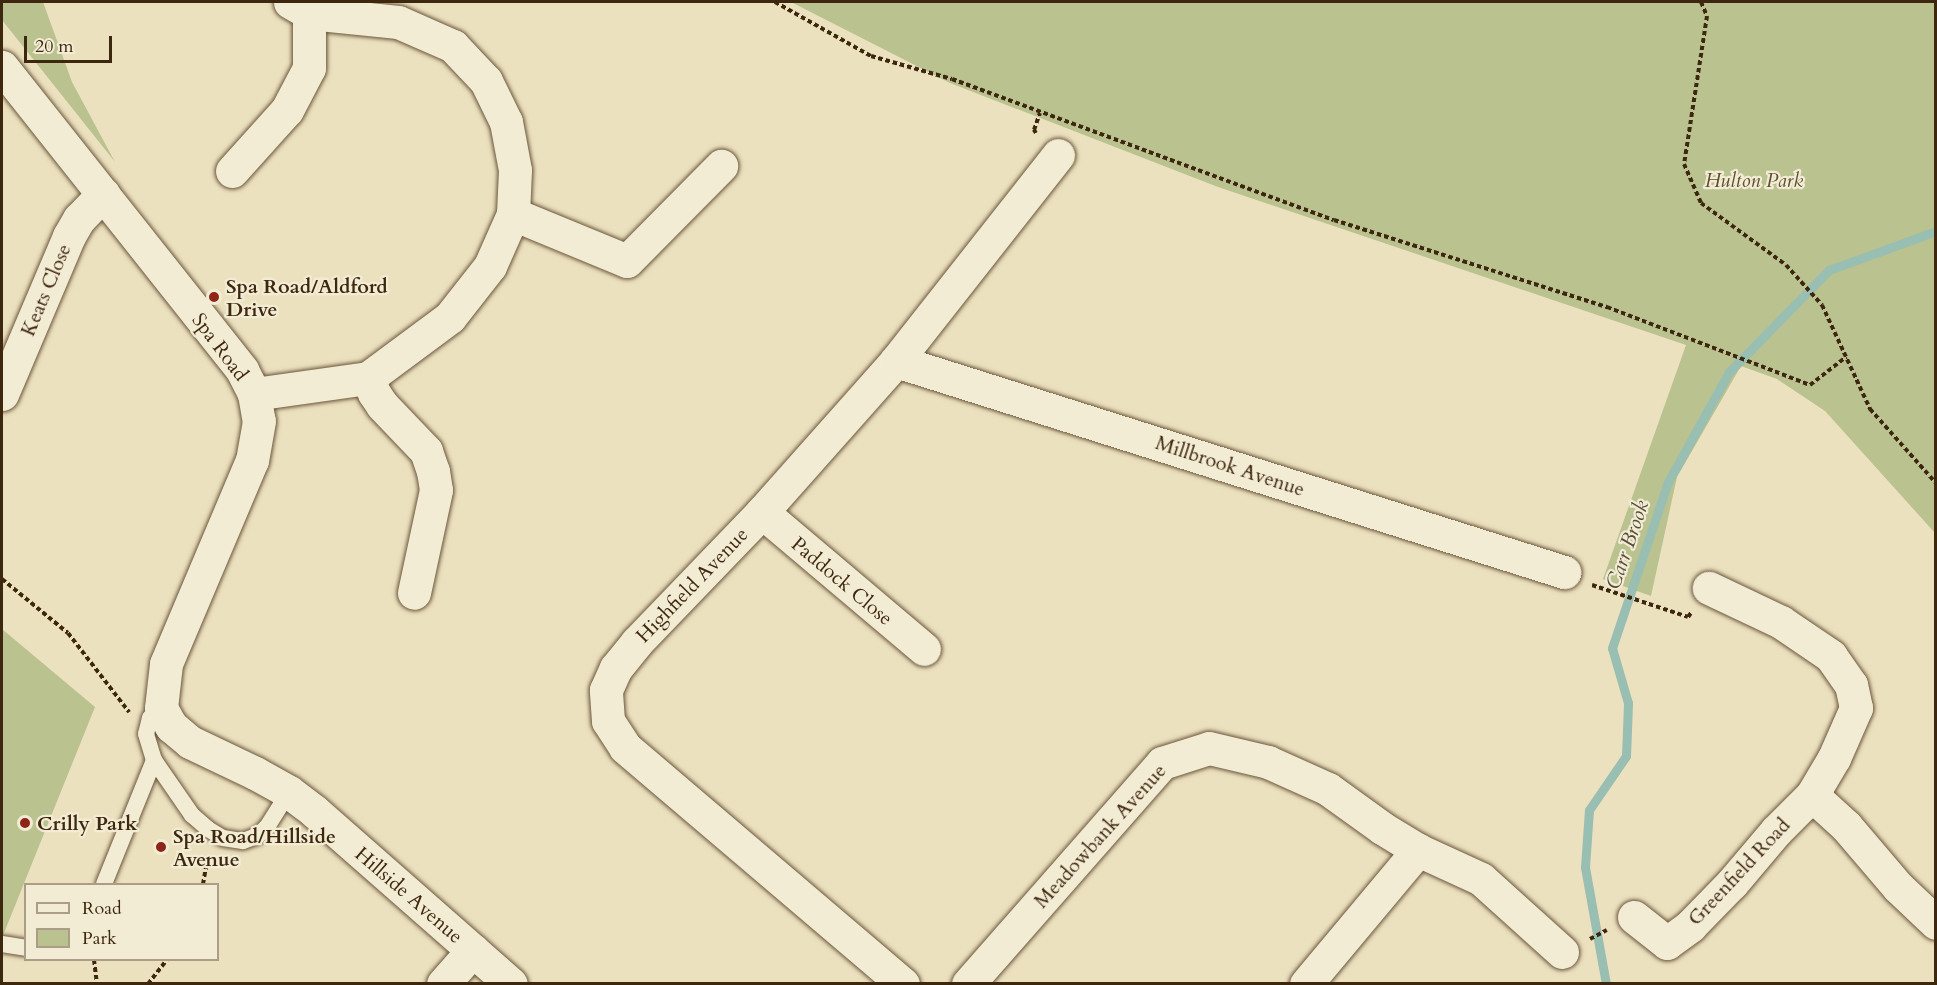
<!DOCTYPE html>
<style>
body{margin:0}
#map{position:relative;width:1937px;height:985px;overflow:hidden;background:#ece1bf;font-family:Cardo,serif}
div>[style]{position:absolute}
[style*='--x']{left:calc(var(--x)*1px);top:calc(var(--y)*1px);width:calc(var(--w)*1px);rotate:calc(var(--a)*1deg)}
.green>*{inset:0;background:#bac290}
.stream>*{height:9px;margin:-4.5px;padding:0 4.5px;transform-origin:4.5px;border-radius:4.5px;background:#99beb2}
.path>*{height:4px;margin-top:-2px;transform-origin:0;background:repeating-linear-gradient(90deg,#3e270f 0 4.5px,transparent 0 7.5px)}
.roads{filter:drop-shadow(0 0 2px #6a563b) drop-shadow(0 0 2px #6a563b)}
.lane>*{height:16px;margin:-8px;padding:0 8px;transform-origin:8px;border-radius:8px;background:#f3ecd5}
.street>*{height:33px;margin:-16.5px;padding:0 16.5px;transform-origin:16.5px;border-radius:16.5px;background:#f3ecd5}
.dots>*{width:16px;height:16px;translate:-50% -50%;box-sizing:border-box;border:3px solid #f3ecd5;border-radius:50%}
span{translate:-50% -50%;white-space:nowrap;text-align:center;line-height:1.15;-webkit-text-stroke:4.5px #f3ecd5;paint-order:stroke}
.park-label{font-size:20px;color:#5d4e2f;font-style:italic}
.poi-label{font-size:20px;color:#3e270f;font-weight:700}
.left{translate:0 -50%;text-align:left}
.street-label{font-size:20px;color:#3e270f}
.water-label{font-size:21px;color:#554d38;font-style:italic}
.frame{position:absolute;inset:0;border:3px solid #3e270f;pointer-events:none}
.legend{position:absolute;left:24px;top:883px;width:195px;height:78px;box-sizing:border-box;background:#f3ecd5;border:2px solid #ab9d86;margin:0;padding:8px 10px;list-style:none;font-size:18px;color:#3e270f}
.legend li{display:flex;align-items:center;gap:12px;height:30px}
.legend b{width:30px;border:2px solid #ab9d86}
.scale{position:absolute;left:24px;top:36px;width:88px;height:27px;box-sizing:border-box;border:3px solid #3e270f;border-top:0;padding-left:8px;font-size:18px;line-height:21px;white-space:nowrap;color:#3e270f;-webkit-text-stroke:4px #f3ecd5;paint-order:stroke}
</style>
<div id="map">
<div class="green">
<i style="clip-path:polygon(2px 2px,43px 2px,72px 82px,115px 162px,2px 20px)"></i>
<i style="clip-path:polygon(791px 2px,1935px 2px,1935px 533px,1825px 411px,1777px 379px,1741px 366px,1677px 477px,1651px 596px,1603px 579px,1686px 345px,1218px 187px,950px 83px)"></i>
<i style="clip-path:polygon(2px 629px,95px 707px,2px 938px)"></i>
</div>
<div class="stream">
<i style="--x:1606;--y:984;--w:119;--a:-100.2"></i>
<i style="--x:1585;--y:867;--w:57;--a:-86"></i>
<i style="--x:1589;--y:810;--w:65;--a:-55.6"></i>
<i style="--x:1626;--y:756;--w:53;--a:-87.8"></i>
<i style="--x:1628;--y:703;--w:57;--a:-106.2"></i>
<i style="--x:1612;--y:648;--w:175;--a:-71.4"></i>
<i style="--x:1668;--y:482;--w:126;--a:-61"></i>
<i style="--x:1729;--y:372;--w:143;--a:-45.6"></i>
<i style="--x:1829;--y:270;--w:114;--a:-20"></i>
</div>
<div class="path">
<i style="--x:775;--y:2;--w:110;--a:29.4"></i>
<i style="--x:871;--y:56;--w:84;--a:15.9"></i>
<i style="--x:952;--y:79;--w:407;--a:20.3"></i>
<i style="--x:1334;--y:220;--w:287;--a:17.7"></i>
<i style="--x:1607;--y:307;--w:217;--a:21"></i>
<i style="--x:1810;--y:385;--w:46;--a:-37.9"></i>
<i style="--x:1701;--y:2;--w:15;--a:67"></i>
<i style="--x:1707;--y:16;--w:150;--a:98.8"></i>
<i style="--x:1684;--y:164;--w:43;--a:66.4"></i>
<i style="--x:1701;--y:203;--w:105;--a:36.1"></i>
<i style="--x:1786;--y:265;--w:54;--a:48"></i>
<i style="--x:1822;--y:305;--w:115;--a:65.2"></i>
<i style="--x:1870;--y:409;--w:99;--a:48.3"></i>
<i style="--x:1036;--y:133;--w:4;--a:-124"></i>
<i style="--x:1034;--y:130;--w:18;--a:-71"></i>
<i style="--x:2;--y:579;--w:85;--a:39.3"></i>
<i style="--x:68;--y:633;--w:100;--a:52.3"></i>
<i style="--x:1592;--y:585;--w:101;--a:18.4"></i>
<i style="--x:1688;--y:617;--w:5;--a:-53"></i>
<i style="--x:203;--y:884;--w:28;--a:-80"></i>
<i style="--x:1590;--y:939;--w:19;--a:-28"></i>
<i style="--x:94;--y:960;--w:24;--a:83"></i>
<i style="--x:148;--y:984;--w:31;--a:-52"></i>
</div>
<div class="roads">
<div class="lane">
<i style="--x:161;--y:708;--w:15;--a:138"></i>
<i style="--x:150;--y:718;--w:16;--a:104"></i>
<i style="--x:146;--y:734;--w:27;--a:73"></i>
<i style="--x:154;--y:760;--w:67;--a:55.4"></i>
<i style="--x:192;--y:815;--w:21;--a:41"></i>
<i style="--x:208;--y:829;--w:17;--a:31"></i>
<i style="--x:223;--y:838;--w:20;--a:9"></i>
<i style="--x:243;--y:841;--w:15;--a:-20"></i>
<i style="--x:257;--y:836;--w:13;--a:-42"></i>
<i style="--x:267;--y:827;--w:41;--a:-57.8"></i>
<i style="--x:104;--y:884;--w:134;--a:-68"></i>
<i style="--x:2;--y:944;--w:24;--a:9"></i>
</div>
<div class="street">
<i style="--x:2;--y:67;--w:387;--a:51.6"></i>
<i style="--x:242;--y:370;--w:27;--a:63"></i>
<i style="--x:254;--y:394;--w:27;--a:80"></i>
<i style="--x:259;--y:421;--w:40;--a:100"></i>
<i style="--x:252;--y:460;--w:221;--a:112.9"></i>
<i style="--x:166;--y:664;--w:44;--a:96.5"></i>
<i style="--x:161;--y:708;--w:21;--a:61"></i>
<i style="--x:171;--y:726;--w:25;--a:40"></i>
<i style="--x:190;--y:742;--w:72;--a:25.5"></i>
<i style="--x:255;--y:773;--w:39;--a:29"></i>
<i style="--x:289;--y:792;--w:31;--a:37"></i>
<i style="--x:314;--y:811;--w:262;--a:41.3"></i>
<i style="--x:232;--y:171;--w:82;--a:-48"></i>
<i style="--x:287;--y:110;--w:47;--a:-62.4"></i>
<i style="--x:309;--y:68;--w:55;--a:-90"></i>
<i style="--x:513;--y:214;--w:123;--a:22.4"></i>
<i style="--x:627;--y:261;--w:134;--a:-45.3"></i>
<i style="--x:896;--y:361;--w:701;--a:17.53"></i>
<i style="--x:368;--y:378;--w:16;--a:68"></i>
<i style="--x:374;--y:393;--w:14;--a:56"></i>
<i style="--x:382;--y:405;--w:64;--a:46.3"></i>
<i style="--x:426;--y:451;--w:21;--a:71"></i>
<i style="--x:433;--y:471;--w:19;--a:81"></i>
<i style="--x:436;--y:490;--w:105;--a:102.1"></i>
<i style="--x:2;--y:394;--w:172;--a:-67"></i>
<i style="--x:69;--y:236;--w:20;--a:-60"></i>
<i style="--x:79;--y:219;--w:35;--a:-46"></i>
<i style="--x:254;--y:394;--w:115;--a:-8"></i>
<i style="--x:368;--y:378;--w:102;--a:-36.6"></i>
<i style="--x:450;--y:317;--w:65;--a:-51.9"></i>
<i style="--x:490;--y:266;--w:57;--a:-66.1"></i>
<i style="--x:513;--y:214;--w:44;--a:-87.4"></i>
<i style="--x:515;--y:170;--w:49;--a:-100.6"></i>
<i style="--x:506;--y:122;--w:46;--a:-116"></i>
<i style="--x:486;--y:81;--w:48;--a:-133.3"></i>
<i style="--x:453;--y:46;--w:60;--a:-156.4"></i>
<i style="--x:398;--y:22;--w:89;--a:-174.2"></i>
<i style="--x:309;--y:13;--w:22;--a:-150"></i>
<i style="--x:762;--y:512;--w:212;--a:40.2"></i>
<i style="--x:1812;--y:795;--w:46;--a:42.4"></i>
<i style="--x:1846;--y:826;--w:80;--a:49.6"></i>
<i style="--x:1898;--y:887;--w:52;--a:43.5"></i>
<i style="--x:1634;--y:917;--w:42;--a:38.2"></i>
<i style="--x:1667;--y:943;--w:29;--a:-36"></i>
<i style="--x:1690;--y:926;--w:60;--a:-45.7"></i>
<i style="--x:1732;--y:883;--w:68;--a:-49.8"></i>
<i style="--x:1776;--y:831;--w:51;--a:-45"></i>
<i style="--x:1812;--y:795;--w:43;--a:-59.3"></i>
<i style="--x:1834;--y:758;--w:55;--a:-66.3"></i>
<i style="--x:1856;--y:708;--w:24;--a:-102"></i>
<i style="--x:1851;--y:685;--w:35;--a:-125"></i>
<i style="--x:1831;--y:656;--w:60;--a:-145.8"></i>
<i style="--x:1781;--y:622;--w:80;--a:-154.7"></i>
<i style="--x:443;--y:984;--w:45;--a:-48.6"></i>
<i style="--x:903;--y:984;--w:365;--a:-139.6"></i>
<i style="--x:625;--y:747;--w:31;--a:-123"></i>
<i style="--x:608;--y:721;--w:31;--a:-94"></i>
<i style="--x:606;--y:690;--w:24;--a:-66"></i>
<i style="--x:616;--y:668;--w:33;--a:-51"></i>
<i style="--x:637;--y:642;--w:180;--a:-46.1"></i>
<i style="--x:762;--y:512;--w:202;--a:-48.4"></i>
<i style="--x:896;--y:361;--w:262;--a:-51.8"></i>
<i style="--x:968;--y:984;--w:294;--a:-48.7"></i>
<i style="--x:1162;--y:763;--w:49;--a:-17.7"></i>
<i style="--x:1209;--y:748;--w:61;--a:13.3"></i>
<i style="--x:1268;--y:762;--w:66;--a:24.2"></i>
<i style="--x:1328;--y:789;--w:67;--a:35.8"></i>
<i style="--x:1382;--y:828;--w:42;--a:31.4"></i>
<i style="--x:1418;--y:850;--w:69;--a:24.7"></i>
<i style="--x:1481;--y:879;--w:109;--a:42"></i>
<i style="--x:1306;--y:984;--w:175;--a:-50.1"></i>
</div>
</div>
<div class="dots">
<i style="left:214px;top:297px;background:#8f2418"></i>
<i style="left:25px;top:823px;background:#8f2418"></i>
<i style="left:161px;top:847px;background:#8f2418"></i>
</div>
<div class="park-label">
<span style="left:1754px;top:180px">Hulton Park</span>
</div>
<div class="poi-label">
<span class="left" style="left:226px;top:298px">Spa Road/Aldford<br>Drive</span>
<span class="left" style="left:37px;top:823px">Crilly Park</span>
<span class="left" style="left:173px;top:848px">Spa Road/Hillside<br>Avenue</span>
</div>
<div class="street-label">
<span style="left:46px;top:290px;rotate:-67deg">Keats Close</span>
<span style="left:220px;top:347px;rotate:53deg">Spa Road</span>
<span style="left:1230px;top:466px;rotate:18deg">Millbrook Avenue</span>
<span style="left:842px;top:581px;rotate:40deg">Paddock Close</span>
<span style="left:692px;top:585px;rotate:-46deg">Highfield Avenue</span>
<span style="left:1100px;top:836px;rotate:-48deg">Meadowbank Avenue</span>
<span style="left:1739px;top:872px;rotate:-47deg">Greenfield Road</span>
<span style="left:409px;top:895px;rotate:41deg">Hillside Avenue</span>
</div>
<div class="water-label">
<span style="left:1628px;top:545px;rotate:-71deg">Carr Brook</span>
</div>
<div class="frame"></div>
<ul class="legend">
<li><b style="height:8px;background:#f3ecd5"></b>Road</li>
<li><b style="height:16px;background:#bac290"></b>Park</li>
</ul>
<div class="scale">20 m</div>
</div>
